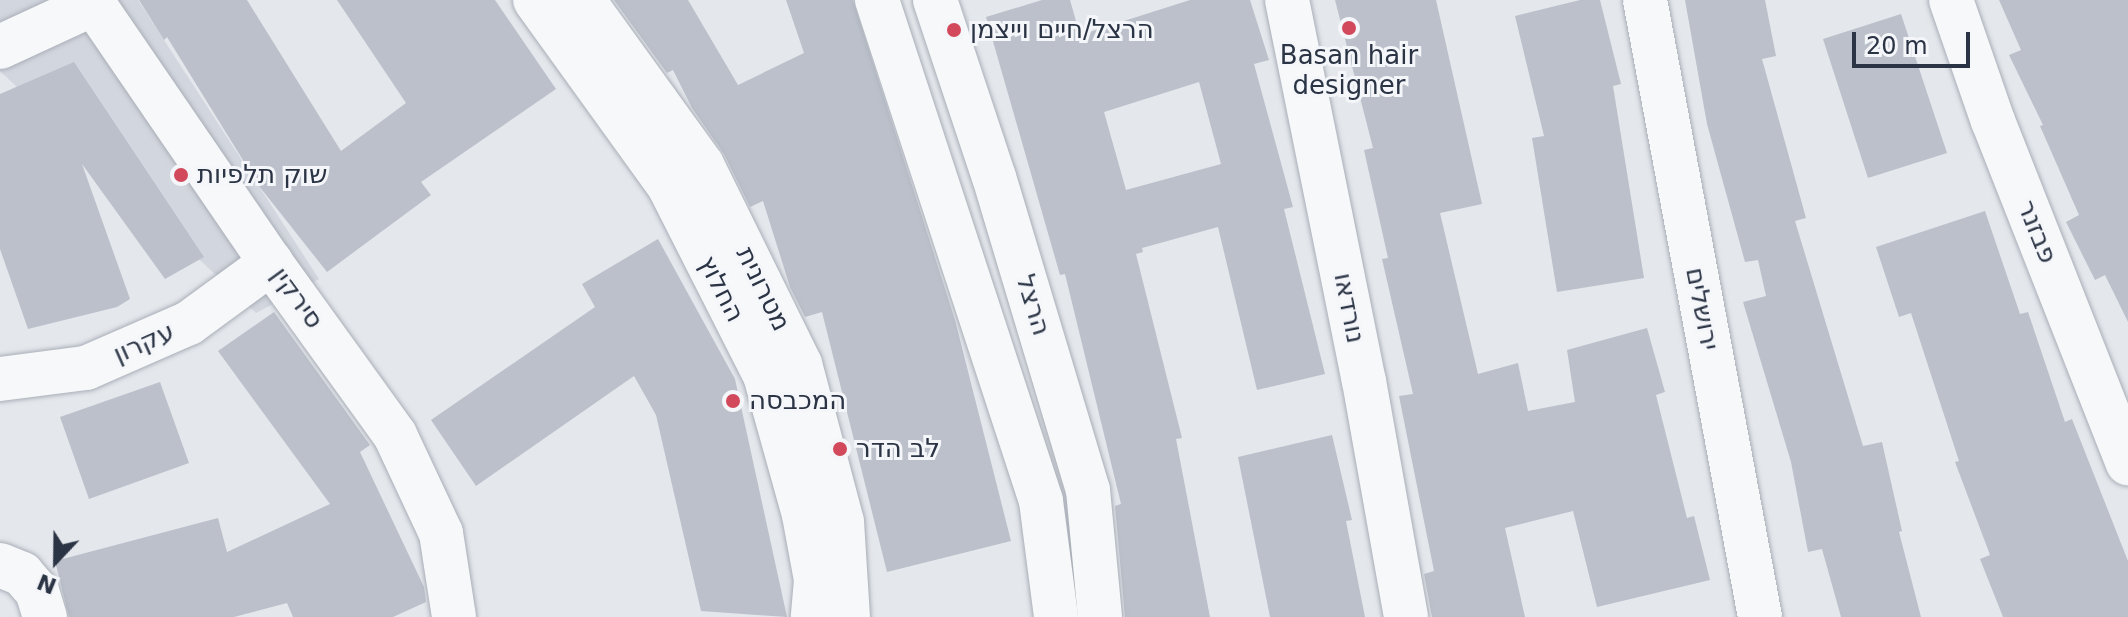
<!DOCTYPE html>
<meta charset="utf-8">
<style>
body{margin:0}
#map{position:relative;width:2128px;height:617px;overflow:hidden;background:#e4e7ec;font-family:"DejaVu Sans",Heebo,sans-serif}
div>[style]{position:absolute}
[style*='--x']{left:calc(var(--x)*1px);top:calc(var(--y)*1px);width:calc(var(--w)*1px);rotate:calc(var(--a)*1deg)}
.built>*{inset:0;background:#d2d6de}
.building>*{inset:0;background:#bbc0ca}
.roads{filter:drop-shadow(0 0 2px #a9aeb7) drop-shadow(0 0 2px #a9aeb7)}
.minor>*{height:44px;margin:-22px;padding:0 22px;transform-origin:22px;border-radius:22px;background:#f7f8fa}
.dots>*{width:22px;height:22px;translate:-50% -50%;box-sizing:border-box;border:4px solid #f4f6f9;border-radius:50%}
span{translate:-50% -50%;white-space:nowrap;text-align:center;line-height:1.15;-webkit-text-stroke:6px #f4f6f9;paint-order:stroke}
.poi-label{font-size:26px;color:#2b3445}
.left{translate:0 -50%;text-align:left}
.street-label{font-size:26px;color:#2b3445}
.north{position:absolute;left:16px;top:521px;width:80px;height:80px;-webkit-text-stroke:6px #f4f6f9;paint-order:stroke;rotate:202deg;font-size:22px;font-weight:700;line-height:32px;text-align:center;color:#2b3445}
.north::after{content:'';display:block;margin:auto;width:28px;height:36px;background:#2b3445;clip-path:polygon(50% 0,100% 100%,50% 72%,0 100%)}
.scale{position:absolute;left:1852px;top:32px;width:118px;height:36px;box-sizing:border-box;border:4px solid #2b3445;border-top:0;padding-left:10px;font-size:24px;line-height:28px;white-space:nowrap;color:#2b3445;-webkit-text-stroke:6px #f4f6f9;paint-order:stroke}
</style>
<div id="map">
<div class="built">
<i style="clip-path:polygon(0 0,138px 0,319px 279px,256px 313px,0 71px)"></i>
</div>
<div class="building">
<i style="clip-path:polygon(139px 0,247px 0,341px 151px,406px 103px,337px 0,495px 0,556px 89px,421px 182px,431px 195px,327px 272px,259px 186px,167px 37px,164px 40px)"></i>
<i style="clip-path:polygon(614px 0,688px 0,738px 85px,804px 53px,786px 0,853px 0,955px 320px,1011px 541px,887px 572px,822px 312px,805px 317px,790px 287px,763px 201px,750px 207px,724px 154px,692px 108px,673px 70px,667px 73px)"></i>
<i style="clip-path:polygon(evenodd,1042px 0,1070px 0,1080px 35px,1190px 0,1250px 0,1269px 60px,1254px 64px,1293px 207px,1284px 209px,1325px 374px,1257px 390px,1218px 227px,1142px 248px,1143px 252px,1136px 254px,1182px 438px,1176px 439px,1210px 617px,1125px 617px,1115px 506px,1121px 504px,1065px 274px,1060px 275px,986px 17px,1042px 0,1199px 82px,1221px 164px,1126px 190px,1104px 112px,1199px 82px)"></i>
<i style="clip-path:polygon(1335px 0,1436px 0,1482px 204px,1440px 213px,1478px 374px,1518px 363px,1528px 411px,1575px 402px,1567px 350px,1647px 328px,1665px 392px,1656px 395px,1687px 518px,1694px 516px,1710px 580px,1597px 607px,1573px 511px,1505px 528px,1525px 617px,1432px 617px,1424px 574px,1434px 571px,1399px 396px,1413px 394px,1382px 259px,1388px 258px,1364px 150px,1373px 148px)"></i>
<i style="clip-path:polygon(1580px 0,1600px 0,1621px 84px,1613px 86px,1644px 278px,1557px 292px,1532px 138px,1544px 136px,1515px 16px)"></i>
<i style="clip-path:polygon(1685px 0,1765px 0,1776px 56px,1762px 59px,1806px 218px,1795px 221px,1863px 446px,1882px 442px,1902px 531px,1899px 532px,1921px 617px,1841px 617px,1822px 549px,1808px 552px,1791px 462px,1743px 302px,1766px 296px,1758px 260px,1745px 262px,1707px 124px)"></i>
<i style="clip-path:polygon(1999px 0,2128px 0,2128px 322px,2105px 275px,2095px 280px,2066px 222px,2079px 215px,2040px 126px,2043px 125px,2009px 55px,2021px 50px)"></i>
<i style="clip-path:polygon(1901px 14px,1947px 153px,1868px 178px,1823px 39px)"></i>
<i style="clip-path:polygon(74px 62px,204px 257px,165px 279px,82px 164px,130px 299px,117px 307px,28px 329px,0 249px,0 94px)"></i>
<i style="clip-path:polygon(1985px 211px,2020px 314px,2028px 312px,2065px 422px,2072px 419px,2128px 561px,2128px 617px,2003px 617px,1980px 559px,1990px 555px,1955px 462px,1959px 461px,1911px 313px,1899px 317px,1876px 247px)"></i>
<i style="clip-path:polygon(658px 239px,735px 379px,787px 617px,701px 611px,656px 415px,634px 376px,476px 486px,431px 420px,595px 307px,582px 284px)"></i>
<i style="clip-path:polygon(274px 312px,370px 445px,360px 452px,424px 587px,426px 602px,393px 617px,293px 617px,287px 603px,234px 617px,69px 617px,55px 561px,218px 518px,227px 552px,330px 504px,218px 351px)"></i>
<i style="clip-path:polygon(160px 382px,189px 463px,89px 499px,60px 417px)"></i>
<i style="clip-path:polygon(1332px 435px,1352px 520px,1346px 521px,1365px 617px,1270px 617px,1238px 457px)"></i>
</div>
<div class="roads">
<div class="minor">
<i style="--x:91;--y:0;--w:319;--a:55.6"></i>
<i style="--x:271;--y:263;--w:212;--a:54.2"></i>
<i style="--x:395;--y:435;--w:108;--a:64.9"></i>
<i style="--x:441;--y:533;--w:85;--a:81.2"></i>
<i style="--x:535;--y:0;--w:229;--a:54.2"></i>
<i style="--x:669;--y:186;--w:212;--a:63.1"></i>
<i style="--x:765;--y:375;--w:145;--a:74.4"></i>
<i style="--x:804;--y:515;--w:66;--a:79.5"></i>
<i style="--x:816;--y:580;--w:37;--a:95"></i>
<i style="--x:583;--y:0;--w:203;--a:54.2"></i>
<i style="--x:702;--y:165;--w:222;--a:63.8"></i>
<i style="--x:800;--y:364;--w:163;--a:75.1"></i>
<i style="--x:842;--y:522;--w:95;--a:86.4"></i>
<i style="--x:877;--y:0;--w:527;--a:71.87"></i>
<i style="--x:1041;--y:501;--w:117;--a:82.6"></i>
<i style="--x:935;--y:0;--w:187;--a:71.6"></i>
<i style="--x:994;--y:177;--w:327;--a:73.3"></i>
<i style="--x:1088;--y:490;--w:128;--a:84.6"></i>
<i style="--x:1287;--y:0;--w:389;--a:78.6"></i>
<i style="--x:1364;--y:381;--w:240;--a:79.9"></i>
<i style="--x:1645;--y:0;--w:628;--a:79.44"></i>
<i style="--x:1951;--y:0;--w:128;--a:70.9"></i>
<i style="--x:1993;--y:121;--w:368;--a:68.5"></i>
<i style="--x:0;--y:47;--w:102;--a:-24.8"></i>
<i style="--x:0;--y:379;--w:87;--a:-7.3"></i>
<i style="--x:86;--y:368;--w:112;--a:-23.6"></i>
<i style="--x:189;--y:323;--w:102;--a:-36.2"></i>
<i style="--x:0;--y:565;--w:24;--a:22"></i>
<i style="--x:22;--y:574;--w:23;--a:49"></i>
<i style="--x:37;--y:591;--w:27;--a:73"></i>
</div>
</div>
<div class="dots">
<i style="left:1349px;top:28px;background:#d1495b"></i>
<i style="left:954px;top:30px;background:#d1495b"></i>
<i style="left:181px;top:175px;background:#d1495b"></i>
<i style="left:733px;top:401px;background:#d1495b"></i>
<i style="left:840px;top:449px;background:#d1495b"></i>
</div>
<div class="poi-label">
<span class="left" style="left:970px;top:30px">הרצל/חיים וייצמן</span>
<span style="left:1349px;top:71px">Basan hair<br>designer</span>
<span class="left" style="left:197px;top:175px">שוק תלפיות</span>
<span class="left" style="left:749px;top:401px">המכבסה</span>
<span class="left" style="left:856px;top:449px">לב הדר</span>
</div>
<div class="street-label">
<span style="left:2037px;top:232px;rotate:68deg">פבזנר</span>
<span style="left:721px;top:289px;rotate:63deg">החלוץ</span>
<span style="left:763px;top:289px;rotate:64deg">מטרונית</span>
<span style="left:297px;top:298px;rotate:54deg">סירקין</span>
<span style="left:1033px;top:305px;rotate:73deg">הרצל</span>
<span style="left:1349px;top:308px;rotate:79deg">נורדאו</span>
<span style="left:1702px;top:309px;rotate:79deg">ירושלים</span>
<span style="left:144px;top:343px;rotate:-24deg">עקרון</span>
</div>
<div class="north">N</div>
<div class="scale">20 m</div>
</div>
